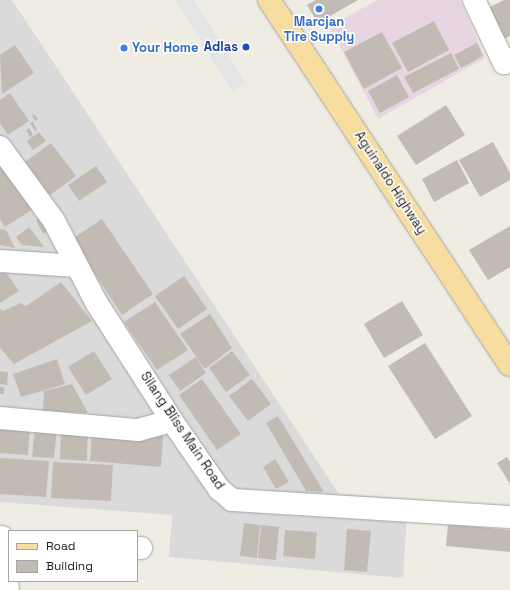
<!DOCTYPE html>
<style>
body{margin:0}
#map{position:relative;width:510px;height:590px;overflow:hidden;background:#eeece3;font-family:"Space Grotesk",sans-serif}
div>[style]{position:absolute}
[style*='--x']{left:calc(var(--x)*1px);top:calc(var(--y)*1px);width:calc(var(--w)*1px);rotate:calc(var(--a)*1deg)}
.residential>*{inset:0;background:#dbdada}
.industrial>*{inset:0;background:#e7d5e1}
.parking>*{inset:0;background:#e5e5e5}
.building>*{inset:0;background:#c2bbb3}
.roads{filter:drop-shadow(0 0 1px #a4a4a4) drop-shadow(0 0 1px #a4a4a4)}
.minor>*{height:22px;margin:-11px;padding:0 11px;transform-origin:11px;border-radius:11px;background:#fff}
.primary>*{height:22px;margin:-11px;padding:0 11px;transform-origin:11px;border-radius:11px;background:#f7dd9f}
.dots>*{width:11px;height:11px;translate:-50% -50%;box-sizing:border-box;border:2px solid #fff;border-radius:50%}
span{translate:-50% -50%;white-space:nowrap;text-align:center;line-height:1.15;-webkit-text-stroke:3px #fff;paint-order:stroke}
.shop-label{font-size:13px;color:#366cbe;font-weight:700}
.left{translate:0 -50%;text-align:left}
.transit-label{font-size:13px;color:#164399;font-weight:700}
.right{translate:-100% -50%;text-align:right}
.street-label{font-size:13px;color:#1d1d1d}
.legend{position:absolute;left:8px;top:530px;width:130px;height:52px;box-sizing:border-box;background:#fff;border:1px solid #a5a5a5;margin:0;padding:5px 7px;list-style:none;font-size:12px;color:#1d1d1d}
.legend li{display:flex;align-items:center;gap:8px;height:20px}
.legend b{width:20px;border:1px solid #a5a5a5}
</style>
<div id="map">
<div class="residential">
<i style="clip-path:polygon(0 0,12px 0,339px 494px,408px 499px,403px 578px,169px 557px,172px 515px,0 502px)"></i>
</div>
<div class="industrial">
<i style="clip-path:polygon(378px 0,460px 0,485px 58px,378px 119px,329px 26px)"></i>
</div>
<div class="parking">
<i style="clip-path:polygon(175px 0,194px 0,246px 83px,232px 91px)"></i>
</div>
<div class="building">
<i style="clip-path:polygon(316px 0,358px 0,318px 23px,307px 5px)"></i>
<i style="clip-path:polygon(504px 0,510px 0,510px 36px,504px 39px,488px 8px)"></i>
<i style="clip-path:polygon(434px 21px,449px 50px,408px 72px,392px 43px)"></i>
<i style="clip-path:polygon(382px 32px,402px 68px,364px 89px,344px 52px)"></i>
<i style="clip-path:polygon(477px 43px,483px 56px,461px 68px,454px 55px)"></i>
<i style="clip-path:polygon(15px 45px,34px 73px,2px 94px,0 55px)"></i>
<i style="clip-path:polygon(451px 53px,459px 69px,413px 93px,404px 77px)"></i>
<i style="clip-path:polygon(397px 75px,409px 97px,380px 113px,368px 91px)"></i>
<i style="clip-path:polygon(10px 93px,29px 121px,8px 135px,0 123px,0 100px)"></i>
<i style="clip-path:polygon(446px 105px,465px 135px,416px 165px,397px 136px)"></i>
<i style="clip-path:polygon(34px 114px,38px 119px,35px 121px,32px 116px)"></i>
<i style="clip-path:polygon(33px 122px,37px 130px,35px 131px,30px 123px)"></i>
<i style="clip-path:polygon(29px 128px,33px 135px,30px 137px,26px 130px)"></i>
<i style="clip-path:polygon(39px 132px,46px 141px,33px 150px,27px 141px)"></i>
<i style="clip-path:polygon(493px 142px,510px 173px,510px 180px,480px 197px,459px 160px)"></i>
<i style="clip-path:polygon(51px 143px,76px 176px,50px 195px,25px 162px)"></i>
<i style="clip-path:polygon(0 155px,38px 206px,5px 227px,0 219px)"></i>
<i style="clip-path:polygon(457px 160px,469px 183px,434px 202px,422px 179px)"></i>
<i style="clip-path:polygon(96px 166px,107px 182px,79px 201px,68px 185px)"></i>
<i style="clip-path:polygon(41px 218px,48px 231px,43px 234px,36px 220px)"></i>
<i style="clip-path:polygon(102px 219px,153px 294px,122px 315px,72px 239px)"></i>
<i style="clip-path:polygon(510px 226px,510px 267px,488px 280px,469px 250px)"></i>
<i style="clip-path:polygon(29px 227px,44px 247px,22px 245px,16px 237px)"></i>
<i style="clip-path:polygon(0 229px,6px 230px,15px 248px,0 245px)"></i>
<i style="clip-path:polygon(5px 271px,19px 291px,0 303px,0 274px)"></i>
<i style="clip-path:polygon(184px 276px,207px 309px,178px 329px,155px 296px)"></i>
<i style="clip-path:polygon(61px 282px,92px 321px,14px 364px,0 348px,0 309px,3px 311px,21px 303px,26px 306px)"></i>
<i style="clip-path:polygon(402px 301px,423px 335px,384px 358px,364px 324px)"></i>
<i style="clip-path:polygon(155px 302px,188px 350px,157px 370px,124px 322px)"></i>
<i style="clip-path:polygon(210px 314px,232px 348px,205px 369px,180px 334px)"></i>
<i style="clip-path:polygon(425px 343px,472px 416px,435px 439px,388px 366px)"></i>
<i style="clip-path:polygon(94px 351px,112px 379px,86px 395px,68px 367px)"></i>
<i style="clip-path:polygon(232px 351px,250px 375px,226px 392px,209px 368px)"></i>
<i style="clip-path:polygon(196px 357px,206px 373px,180px 391px,169px 375px)"></i>
<i style="clip-path:polygon(57px 359px,65px 384px,21px 397px,13px 374px)"></i>
<i style="clip-path:polygon(0 371px,8px 372px,7px 385px,0 384px)"></i>
<i style="clip-path:polygon(202px 379px,241px 434px,217px 450px,179px 395px)"></i>
<i style="clip-path:polygon(252px 379px,271px 404px,248px 421px,229px 396px)"></i>
<i style="clip-path:polygon(72px 384px,88px 413px,43px 411px,44px 391px)"></i>
<i style="clip-path:polygon(0 387px,4px 387px,4px 394px,0 394px)"></i>
<i style="clip-path:polygon(278px 416px,324px 492px,306px 491px,266px 423px)"></i>
<i style="clip-path:polygon(0 422px,30px 424px,28px 455px,0 453px)"></i>
<i style="clip-path:polygon(35px 425px,57px 426px,54px 458px,32px 457px)"></i>
<i style="clip-path:polygon(61px 426px,88px 428px,87px 461px,60px 459px)"></i>
<i style="clip-path:polygon(92px 430px,163px 436px,161px 467px,90px 461px)"></i>
<i style="clip-path:polygon(507px 457px,510px 462px,510px 484px,497px 463px)"></i>
<i style="clip-path:polygon(0 458px,49px 461px,46px 497px,0 494px)"></i>
<i style="clip-path:polygon(275px 459px,289px 482px,276px 489px,263px 467px)"></i>
<i style="clip-path:polygon(53px 462px,113px 465px,111px 501px,51px 498px)"></i>
<i style="clip-path:polygon(244px 523px,260px 525px,257px 558px,240px 556px)"></i>
<i style="clip-path:polygon(448px 524px,510px 530px,510px 552px,446px 546px)"></i>
<i style="clip-path:polygon(261px 525px,279px 527px,276px 560px,258px 558px)"></i>
<i style="clip-path:polygon(347px 529px,371px 531px,367px 572px,344px 570px)"></i>
<i style="clip-path:polygon(285px 530px,317px 532px,315px 559px,283px 556px)"></i>
</div>
<div class="roads">
<div class="minor">
<i style="--x:474;--y:0;--w:70;--a:64.5"></i>
<i style="--x:504;--y:63;--w:7;--a:-34"></i>
<i style="--x:0;--y:147;--w:92;--a:53.9"></i>
<i style="--x:54;--y:221;--w:91;--a:62.6"></i>
<i style="--x:96;--y:302;--w:141;--a:57.4"></i>
<i style="--x:172;--y:421;--w:83;--a:55.3"></i>
<i style="--x:219;--y:489;--w:17;--a:40"></i>
<i style="--x:232;--y:500;--w:279;--a:3.5"></i>
<i style="--x:0;--y:261;--w:77;--a:3.7"></i>
<i style="--x:0;--y:418;--w:139;--a:5"></i>
<i style="--x:138;--y:430;--w:35;--a:-15"></i>
<i style="--x:2;--y:537;--w:53;--a:83.5"></i>
<i style="--x:137;--y:548;--w:4;--a:0"></i>
</div>
<div class="primary">
<i style="--x:269;--y:0;--w:437;--a:56.6"></i>
</div>
</div>
<div class="dots">
<i style="left:319px;top:9px;background:#3f7fe0"></i>
<i style="left:246px;top:47px;background:#1a4fb4"></i>
<i style="left:124px;top:48px;background:#3f7fe0"></i>
</div>
<div class="shop-label">
<span style="left:319px;top:30px">Marcjan<br>Tire Supply</span>
<span class="left" style="left:132px;top:48px">Your Home</span>
</div>
<div class="transit-label">
<span class="right" style="left:238px;top:47px">Adlas</span>
</div>
<div class="street-label">
<span style="left:390px;top:183px;rotate:57deg">Aguinaldo Highway</span>
<span style="left:182px;top:431px;rotate:56deg">Silang Bliss Main Road</span>
</div>
<ul class="legend">
<li><b style="height:5px;background:#f7dd9f"></b>Road</li>
<li><b style="height:11px;background:#c2bbb3"></b>Building</li>
</ul>
</div>
